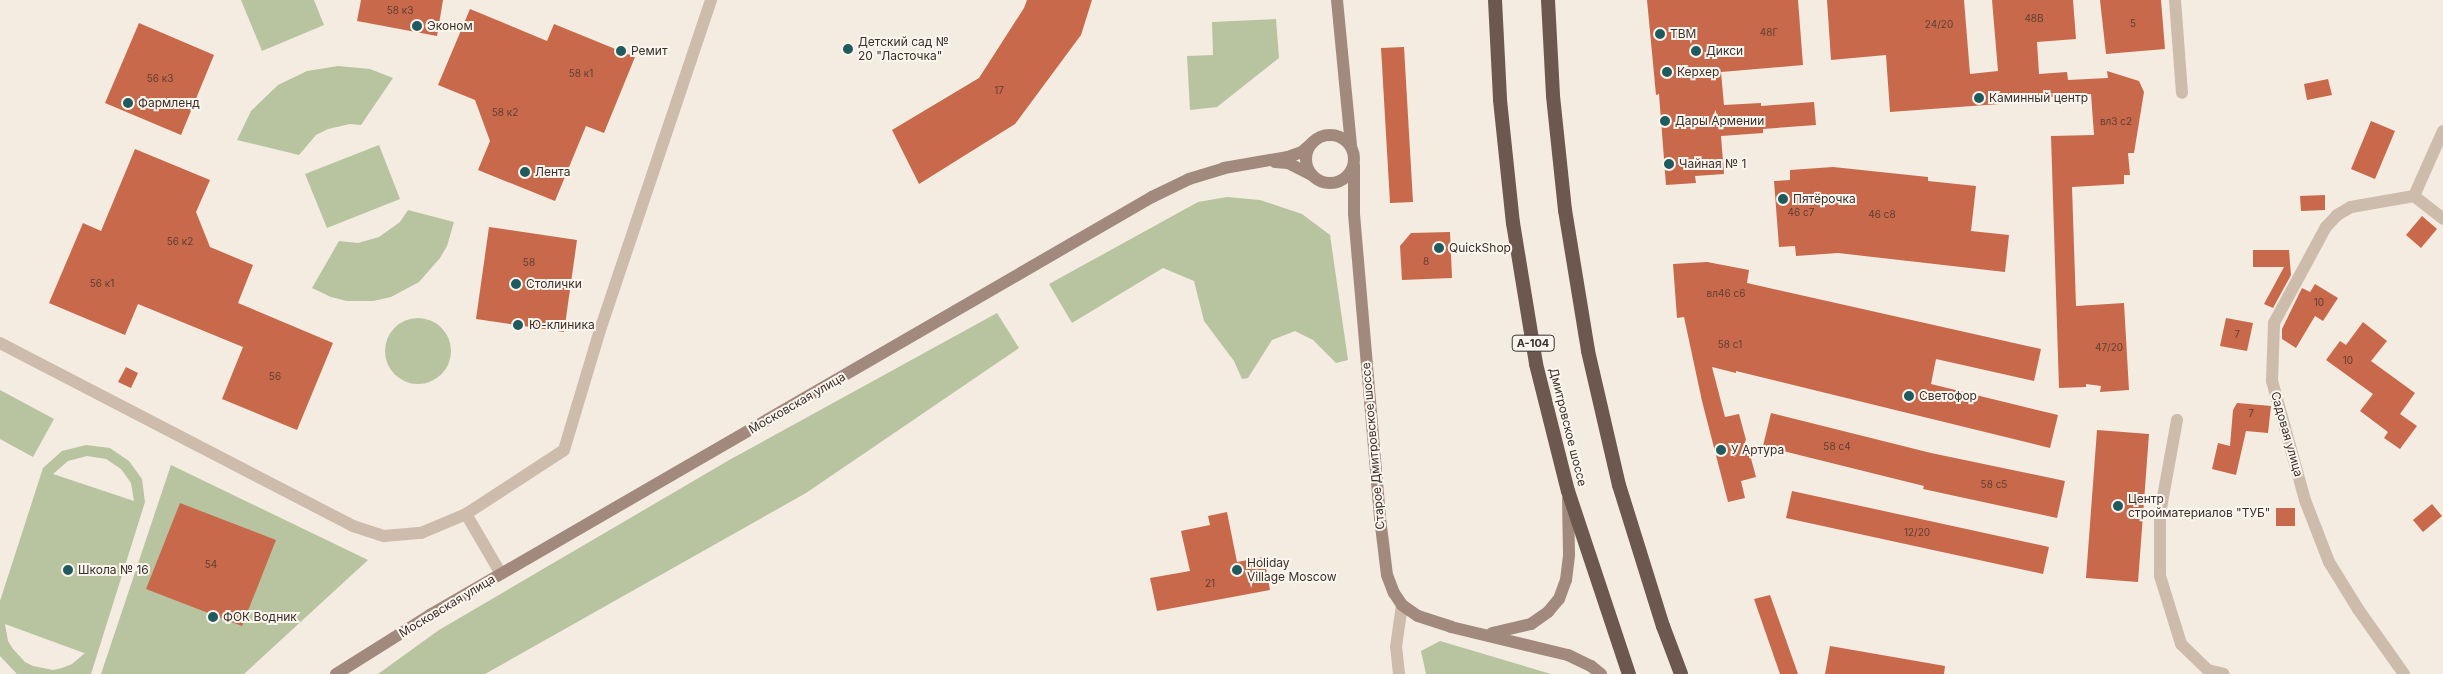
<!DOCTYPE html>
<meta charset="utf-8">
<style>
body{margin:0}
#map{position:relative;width:2443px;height:674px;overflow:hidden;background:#f4ebe1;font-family:Inter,sans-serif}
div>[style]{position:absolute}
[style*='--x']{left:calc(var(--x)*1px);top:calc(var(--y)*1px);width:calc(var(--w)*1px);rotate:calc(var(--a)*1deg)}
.green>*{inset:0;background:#b8c4a0}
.round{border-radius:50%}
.building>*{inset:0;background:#c8694b}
.minor>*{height:12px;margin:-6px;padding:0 6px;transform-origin:6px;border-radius:6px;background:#cdbbac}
.secondary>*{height:12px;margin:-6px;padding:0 6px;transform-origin:6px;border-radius:6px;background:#a18a7d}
.secondary>.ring{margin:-6px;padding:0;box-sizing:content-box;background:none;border:12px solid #a18a7d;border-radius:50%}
.trunk>*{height:14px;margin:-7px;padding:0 7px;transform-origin:7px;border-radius:7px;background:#6c584f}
.dots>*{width:14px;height:14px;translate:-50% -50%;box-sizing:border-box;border:2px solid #fbf5ee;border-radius:50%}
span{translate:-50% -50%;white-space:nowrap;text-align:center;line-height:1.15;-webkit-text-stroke:4px #fbf5ee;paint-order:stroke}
.number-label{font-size:10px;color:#5e3e33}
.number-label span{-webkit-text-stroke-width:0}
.shield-label span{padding:1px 4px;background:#fbf5ee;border:1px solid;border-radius:4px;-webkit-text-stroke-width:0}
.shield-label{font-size:11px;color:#3b302b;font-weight:700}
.poi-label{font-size:12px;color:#3b302b}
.left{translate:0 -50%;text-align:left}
.street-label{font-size:12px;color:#3b302b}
</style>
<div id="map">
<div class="green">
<i style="clip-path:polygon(241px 0,314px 0,324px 25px,262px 51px)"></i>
<i style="clip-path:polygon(1276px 19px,1279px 58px,1217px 107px,1190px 110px,1187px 56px,1213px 55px,1212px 22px)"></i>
<i style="clip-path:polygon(338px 66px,370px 69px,393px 78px,361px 125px,350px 124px,328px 129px,316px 135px,299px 155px,237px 140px,251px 111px,278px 85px,307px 71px)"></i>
<i style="clip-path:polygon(379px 145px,400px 199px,327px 228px,305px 174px)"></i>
<i style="clip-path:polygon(1227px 197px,1260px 200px,1302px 214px,1330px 235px,1348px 360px,1336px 363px,1313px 340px,1295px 331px,1272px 340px,1248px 378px,1242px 379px,1234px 361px,1204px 321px,1194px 281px,1163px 268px,1072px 323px,1049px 284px,1198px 202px)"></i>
<i style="clip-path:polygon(408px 210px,454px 222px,447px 246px,440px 258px,419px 282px,391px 297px,373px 301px,347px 301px,331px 297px,312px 288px,339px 241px,358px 243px,379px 237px,400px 222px)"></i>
<i style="clip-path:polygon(997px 313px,1019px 348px,806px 493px,485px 674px,378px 674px,439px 630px,731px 459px)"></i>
<i class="round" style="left:385px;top:318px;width:66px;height:66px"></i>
<i style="clip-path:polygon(0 390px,54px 419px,33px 457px,0 439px)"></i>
<i style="clip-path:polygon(evenodd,86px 445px,110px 448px,129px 461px,142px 479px,145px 502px,91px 674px,17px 674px,0 656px,0 601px,43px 468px,62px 451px,86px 445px,87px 456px,106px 459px,121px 469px,131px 483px,134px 501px,53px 474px,68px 461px,87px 456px,86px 445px,5px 624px,84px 653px,85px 653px,72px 664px,62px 668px,53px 670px,33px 666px,25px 662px,13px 649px,8px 641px,5px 624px)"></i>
<i style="clip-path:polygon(171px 465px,368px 560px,244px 674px,101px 674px)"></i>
<i style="clip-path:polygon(1440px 641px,1551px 674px,1426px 674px,1421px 651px)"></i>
</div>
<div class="building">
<i style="clip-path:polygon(361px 0,443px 0,437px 36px,357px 21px)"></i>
<i style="clip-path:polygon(1027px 0,1092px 0,1081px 35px,1015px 124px,919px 184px,892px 130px,979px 78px,1024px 8px)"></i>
<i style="clip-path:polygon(1647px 0,1798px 0,1803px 65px,1721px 72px,1724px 105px,1761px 103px,1761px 106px,1814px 102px,1816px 125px,1763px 129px,1763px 133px,1721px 136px,1724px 174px,1695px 176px,1696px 183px,1666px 185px,1659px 94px,1656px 95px)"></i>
<i style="clip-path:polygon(1827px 0,1964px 0,1970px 74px,1998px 71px,1992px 0,2073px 0,2076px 39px,2037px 42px,2039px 74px,2067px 72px,2068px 80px,2108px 78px,2107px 71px,2139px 81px,2144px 92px,2134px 153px,2128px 153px,2130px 175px,2124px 175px,2124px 184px,2072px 187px,2076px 306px,2124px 303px,2129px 390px,2100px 392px,2101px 386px,2086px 384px,2086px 387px,2059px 388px,2051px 136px,2094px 135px,2091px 94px,2041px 98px,2041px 101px,1890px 112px,1886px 55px,1831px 60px)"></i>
<i style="clip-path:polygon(2100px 0,2161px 0,2165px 49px,2106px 54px)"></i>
<i style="clip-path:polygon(470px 9px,547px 41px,554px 24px,635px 57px,604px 133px,586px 126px,555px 201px,478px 170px,490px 141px,475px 100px,438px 85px)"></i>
<i style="clip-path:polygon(139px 23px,214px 55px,181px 135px,105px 103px)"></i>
<i style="clip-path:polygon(1404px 47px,1413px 202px,1390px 203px,1381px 48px)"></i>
<i style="clip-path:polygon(2328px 79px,2332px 95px,2307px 100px,2304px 84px)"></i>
<i style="clip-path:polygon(2371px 121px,2395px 131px,2375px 179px,2351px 169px)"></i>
<i style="clip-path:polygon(135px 149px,210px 180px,196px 212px,210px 247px,253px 265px,238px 303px,333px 343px,297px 430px,222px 399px,243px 347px,138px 304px,125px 335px,49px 303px,83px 223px,101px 231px)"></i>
<i style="clip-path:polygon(1833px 167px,1928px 177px,1928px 181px,1976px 186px,1971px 231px,2009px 235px,2005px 272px,1838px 253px,1796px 256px,1795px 246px,1779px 247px,1774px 181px,1790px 180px,1790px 170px)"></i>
<i style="clip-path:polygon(2325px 195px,2325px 210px,2301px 211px,2300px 196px)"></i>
<i style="clip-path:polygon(2422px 216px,2437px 229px,2421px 248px,2406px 235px)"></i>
<i style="clip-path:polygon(489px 227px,577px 240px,564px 332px,476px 319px)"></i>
<i style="clip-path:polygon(1450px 232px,1452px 278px,1402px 280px,1400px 246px,1411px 233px)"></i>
<i style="clip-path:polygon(2253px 250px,2289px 250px,2291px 275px,2273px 308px,2264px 304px,2284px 267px,2253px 267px)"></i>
<i style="clip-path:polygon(1707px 262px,1749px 270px,1747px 283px,2041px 349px,2034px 381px,1936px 359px,1931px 384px,2058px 415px,2050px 448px,1736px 371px,1736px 373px,1712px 367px,1725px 417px,1739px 414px,1756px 477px,1741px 481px,1745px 498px,1728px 502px,1702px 401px,1684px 317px,1677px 318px,1673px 264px)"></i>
<i style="clip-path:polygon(2315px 284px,2338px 298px,2323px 321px,2315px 316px,2296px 348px,2282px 339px,2282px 329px,2302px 288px,2310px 292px)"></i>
<i style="clip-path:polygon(2226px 318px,2253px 323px,2247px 351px,2220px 346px)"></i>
<i style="clip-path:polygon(2363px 322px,2387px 341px,2371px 361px,2415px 393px,2400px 414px,2417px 426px,2400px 449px,2384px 438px,2388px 432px,2360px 411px,2373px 394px,2326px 360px,2340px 341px,2346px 345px)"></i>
<i style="clip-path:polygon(126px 367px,138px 373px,131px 388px,118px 382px)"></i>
<i style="clip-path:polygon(2237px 403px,2271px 406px,2268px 433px,2246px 431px,2236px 475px,2212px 469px,2218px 443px,2230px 446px,2233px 410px)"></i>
<i style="clip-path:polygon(1771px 413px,1931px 453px,2065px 481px,2057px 518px,1923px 489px,1924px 486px,1763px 446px)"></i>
<i style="clip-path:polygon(2097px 430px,2149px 434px,2138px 582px,2086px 578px)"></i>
<i style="clip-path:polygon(1792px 491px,2049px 547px,2043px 574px,1786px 518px)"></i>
<i style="clip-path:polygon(180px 503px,276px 540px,242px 626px,146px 589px)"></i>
<i style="clip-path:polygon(2432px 504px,2442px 516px,2423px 532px,2413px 520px)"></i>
<i style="clip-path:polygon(2276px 508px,2295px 508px,2295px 526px,2276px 526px)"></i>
<i style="clip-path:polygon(1227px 512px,1237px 562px,1264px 557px,1270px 590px,1157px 611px,1150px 578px,1190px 571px,1181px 531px,1210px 525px,1208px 516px)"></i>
<i style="clip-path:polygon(1770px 595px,1798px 674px,1780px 674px,1754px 599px)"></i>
<i style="clip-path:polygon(1830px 646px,1945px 666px,1944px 674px,1825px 674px)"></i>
</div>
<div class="minor">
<i style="--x:2175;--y:0;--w:93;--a:85.7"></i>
<i style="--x:2414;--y:196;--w:71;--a:-66"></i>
<i style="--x:2414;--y:196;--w:37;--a:38"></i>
<i style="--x:0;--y:343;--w:398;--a:27.4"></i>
<i style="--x:353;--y:526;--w:33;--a:18"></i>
<i style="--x:384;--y:536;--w:37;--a:-5"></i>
<i style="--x:421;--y:533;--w:49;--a:-22.9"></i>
<i style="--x:466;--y:514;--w:69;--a:59.7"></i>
<i style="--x:2177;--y:420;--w:96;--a:100.3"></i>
<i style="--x:2160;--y:514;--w:62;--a:90"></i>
<i style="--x:2160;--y:576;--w:71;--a:72.8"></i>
<i style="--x:2181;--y:644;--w:37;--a:44"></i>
<i style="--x:2208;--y:670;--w:16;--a:14"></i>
<i style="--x:466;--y:514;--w:117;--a:-33.1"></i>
<i style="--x:564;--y:450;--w:125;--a:-73.3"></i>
<i style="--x:600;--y:330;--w:348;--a:-71.4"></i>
<i style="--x:1399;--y:674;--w:27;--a:-96"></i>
<i style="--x:1396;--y:647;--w:42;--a:-81.9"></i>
<i style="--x:2404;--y:674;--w:80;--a:-125.3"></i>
<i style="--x:2358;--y:609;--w:55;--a:-121.7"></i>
<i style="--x:2329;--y:562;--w:66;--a:-111.2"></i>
<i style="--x:2305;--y:500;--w:123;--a:-105.5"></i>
<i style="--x:2272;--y:381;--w:58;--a:-88"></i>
<i style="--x:2274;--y:323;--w:109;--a:-61.6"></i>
<i style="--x:2326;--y:227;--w:16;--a:-47"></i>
<i style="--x:2337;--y:215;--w:16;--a:-30"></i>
<i style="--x:2351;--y:207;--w:64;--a:-9.9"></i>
</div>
<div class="secondary">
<i style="--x:1337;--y:0;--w:146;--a:84.5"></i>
<i class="ring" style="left:1306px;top:135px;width:36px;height:36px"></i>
<i style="--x:1275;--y:162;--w:13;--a:4"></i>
<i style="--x:1288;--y:163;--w:27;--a:27"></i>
<i style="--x:1354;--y:166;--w:48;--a:90"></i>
<i style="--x:1354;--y:214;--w:305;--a:85.1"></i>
<i style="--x:1380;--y:518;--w:57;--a:83"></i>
<i style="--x:1387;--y:575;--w:19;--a:69"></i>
<i style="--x:1394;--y:593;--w:14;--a:56"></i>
<i style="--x:1402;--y:605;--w:19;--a:35"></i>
<i style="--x:1418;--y:616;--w:35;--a:18"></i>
<i style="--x:1451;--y:627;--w:120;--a:13.5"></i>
<i style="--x:1568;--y:655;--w:25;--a:26"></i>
<i style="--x:1591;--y:666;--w:13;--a:39"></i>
<i style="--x:1492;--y:633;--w:40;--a:-13"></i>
<i style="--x:1531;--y:624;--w:21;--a:-35"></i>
<i style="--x:1548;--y:612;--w:17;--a:-50"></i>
<i style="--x:1559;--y:599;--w:20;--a:-70"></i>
<i style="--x:1566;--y:580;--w:25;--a:-83"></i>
<i style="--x:1569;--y:555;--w:56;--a:-91"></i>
<i style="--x:336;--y:674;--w:111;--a:-32.1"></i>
<i style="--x:430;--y:615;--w:834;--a:-30.07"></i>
<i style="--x:1152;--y:197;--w:41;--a:-25.9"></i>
<i style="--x:1189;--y:179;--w:37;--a:-17"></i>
<i style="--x:1224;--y:168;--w:65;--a:-9.8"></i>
<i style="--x:1288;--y:157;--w:15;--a:-20"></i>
<i style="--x:1302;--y:152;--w:15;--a:-42"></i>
</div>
<div class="trunk">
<i style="--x:1495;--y:0;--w:100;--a:87.1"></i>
<i style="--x:1500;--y:100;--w:124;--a:84"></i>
<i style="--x:1513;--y:223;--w:143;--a:80.7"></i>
<i style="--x:1536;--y:364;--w:131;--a:75.9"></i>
<i style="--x:1568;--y:491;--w:193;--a:71.6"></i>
<i style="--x:1548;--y:0;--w:96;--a:87"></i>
<i style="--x:1553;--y:96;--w:115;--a:84"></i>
<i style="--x:1565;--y:210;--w:143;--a:80.7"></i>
<i style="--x:1588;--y:351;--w:138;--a:77"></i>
<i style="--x:1619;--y:485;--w:148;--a:72.7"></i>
<i style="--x:1663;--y:626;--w:51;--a:69.4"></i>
</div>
<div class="dots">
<i style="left:417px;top:26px;background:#1f5a5e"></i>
<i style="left:1660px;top:34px;background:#1f5a5e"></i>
<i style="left:848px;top:49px;background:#1f5a5e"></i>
<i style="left:621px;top:51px;background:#1f5a5e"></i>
<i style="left:1696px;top:51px;background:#1f5a5e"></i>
<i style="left:1667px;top:72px;background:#1f5a5e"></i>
<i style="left:1979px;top:98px;background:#1f5a5e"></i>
<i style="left:128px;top:103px;background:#1f5a5e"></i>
<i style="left:1665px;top:121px;background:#1f5a5e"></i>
<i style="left:1669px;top:164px;background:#1f5a5e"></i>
<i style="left:525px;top:172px;background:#1f5a5e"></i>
<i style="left:1783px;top:199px;background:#1f5a5e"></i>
<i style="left:1439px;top:248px;background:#1f5a5e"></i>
<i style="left:516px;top:284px;background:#1f5a5e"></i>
<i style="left:518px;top:325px;background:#1f5a5e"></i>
<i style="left:1909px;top:396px;background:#1f5a5e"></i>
<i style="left:1721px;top:450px;background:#1f5a5e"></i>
<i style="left:2118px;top:506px;background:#1f5a5e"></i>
<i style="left:68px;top:570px;background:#1f5a5e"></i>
<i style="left:1237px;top:570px;background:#1f5a5e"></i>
<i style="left:213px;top:617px;background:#1f5a5e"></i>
</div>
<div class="number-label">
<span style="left:400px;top:11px">58 к3</span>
<span style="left:2034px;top:19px">48В</span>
<span style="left:2133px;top:24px">5</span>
<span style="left:1939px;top:25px">24/20</span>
<span style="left:1769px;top:33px">48Г</span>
<span style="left:581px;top:74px">58 к1</span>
<span style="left:160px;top:79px">56 к3</span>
<span style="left:999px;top:91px">17</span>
<span style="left:505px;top:113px">58 к2</span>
<span style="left:2116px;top:122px">вл3 с2</span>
<span style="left:1801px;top:213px">46 с7</span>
<span style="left:1882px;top:215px">46 с8</span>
<span style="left:180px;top:242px">56 к2</span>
<span style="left:1426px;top:262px">8</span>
<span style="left:529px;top:263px">58</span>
<span style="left:102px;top:284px">56 к1</span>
<span style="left:1726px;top:294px">вл46 с6</span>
<span style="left:2319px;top:303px">10</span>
<span style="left:2237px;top:335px">7</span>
<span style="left:1730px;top:345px">58 с1</span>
<span style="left:2109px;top:348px">47/20</span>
<span style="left:2348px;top:361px">10</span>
<span style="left:275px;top:377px">56</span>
<span style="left:2251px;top:414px">7</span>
<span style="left:1837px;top:447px">58 с4</span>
<span style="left:1994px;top:485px">58 с5</span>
<span style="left:1917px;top:533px">12/20</span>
<span style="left:211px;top:565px">54</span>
<span style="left:1210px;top:584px">21</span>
</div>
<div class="shield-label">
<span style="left:1533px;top:343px">А-104</span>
</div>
<div class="poi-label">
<span class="left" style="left:427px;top:26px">Эконом</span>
<span class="left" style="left:1670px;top:34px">ТВМ</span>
<span class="left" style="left:858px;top:49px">Детский сад №<br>20 "Ласточка"</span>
<span class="left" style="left:631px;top:51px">Ремит</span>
<span class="left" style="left:1706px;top:51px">Дикси</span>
<span class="left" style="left:1677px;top:72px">Керхер</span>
<span class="left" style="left:1989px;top:98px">Каминный центр</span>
<span class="left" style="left:138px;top:103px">Фармленд</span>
<span class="left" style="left:1675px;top:121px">Дары Армении</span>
<span class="left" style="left:1679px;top:164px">Чайная № 1</span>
<span class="left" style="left:535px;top:172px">Лента</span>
<span class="left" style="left:1793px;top:199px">Пятёрочка</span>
<span class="left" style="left:1449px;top:248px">QuickShop</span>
<span class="left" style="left:526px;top:284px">Столички</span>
<span class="left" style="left:529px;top:325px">Ю-клиника</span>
<span class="left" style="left:1919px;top:396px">Светофор</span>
<span class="left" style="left:1731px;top:450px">У Артура</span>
<span class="left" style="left:2128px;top:506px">Центр<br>стройматериалов "ТУБ"</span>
<span class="left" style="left:1247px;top:570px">Holiday<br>Village Moscow</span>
<span class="left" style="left:78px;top:570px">Школа № 16</span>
<span class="left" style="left:223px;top:617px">ФОК Водник</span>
</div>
<div class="street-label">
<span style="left:797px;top:403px;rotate:-30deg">Московская улица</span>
<span style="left:1568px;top:427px;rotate:76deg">Дмитровское шоссе</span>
<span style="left:2287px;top:434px;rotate:74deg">Садовая улица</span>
<span style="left:1373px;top:446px;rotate:-95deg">Старое Дмитровское шоссе</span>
<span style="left:447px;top:606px;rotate:-31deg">Московская улица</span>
</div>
</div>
